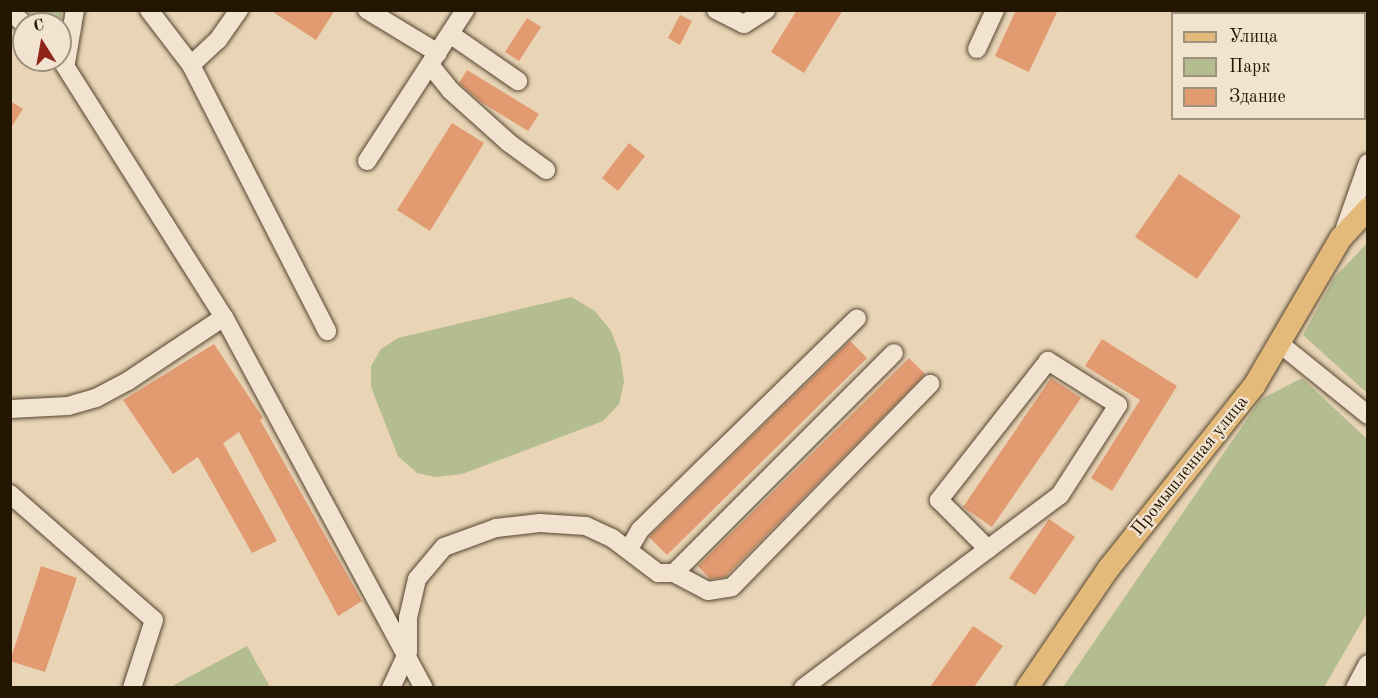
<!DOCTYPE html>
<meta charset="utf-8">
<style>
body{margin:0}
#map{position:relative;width:1378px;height:698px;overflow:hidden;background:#e9d4b6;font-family:"Old Standard TT",serif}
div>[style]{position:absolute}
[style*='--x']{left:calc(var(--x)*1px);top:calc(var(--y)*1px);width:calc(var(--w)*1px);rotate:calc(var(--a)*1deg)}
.green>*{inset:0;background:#b3bd90}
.building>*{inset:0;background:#e29a71}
.roads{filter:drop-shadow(0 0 2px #54462f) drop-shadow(0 0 2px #54462f)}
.minor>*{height:18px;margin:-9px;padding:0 9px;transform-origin:9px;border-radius:9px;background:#f1e3d0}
.major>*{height:22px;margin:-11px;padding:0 11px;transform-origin:11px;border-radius:11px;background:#e4ba7b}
span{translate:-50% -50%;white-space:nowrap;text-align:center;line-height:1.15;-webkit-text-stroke:4.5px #f1e3d0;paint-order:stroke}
.street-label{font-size:18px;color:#231602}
.frame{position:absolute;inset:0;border:12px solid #231602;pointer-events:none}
.legend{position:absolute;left:1171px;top:12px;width:195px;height:108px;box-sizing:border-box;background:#f1e3d0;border:2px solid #9f917e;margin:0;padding:8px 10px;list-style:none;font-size:18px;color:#231602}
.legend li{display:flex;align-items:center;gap:12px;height:30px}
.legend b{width:30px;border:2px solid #9f917e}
.north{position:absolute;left:12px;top:12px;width:60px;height:60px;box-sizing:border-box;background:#f1e3d0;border:2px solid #9f917e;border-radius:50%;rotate:349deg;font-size:16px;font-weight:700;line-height:24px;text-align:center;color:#231602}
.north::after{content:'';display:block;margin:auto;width:21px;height:27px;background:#8f2418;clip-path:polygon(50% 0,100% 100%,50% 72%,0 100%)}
</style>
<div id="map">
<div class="green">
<i style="clip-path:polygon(28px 11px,62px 11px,60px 24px,42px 24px)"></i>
<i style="clip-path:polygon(1367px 243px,1367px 393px,1303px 335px,1334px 278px)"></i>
<i style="clip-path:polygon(571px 297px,595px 311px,611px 331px,620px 354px,624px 382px,619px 404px,603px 421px,462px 474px,435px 477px,417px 473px,398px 456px,371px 387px,371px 366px,381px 349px,398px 338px)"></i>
<i style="clip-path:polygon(1302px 378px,1367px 439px,1367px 613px,1324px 687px,1063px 687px,1261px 399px)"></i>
<i style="clip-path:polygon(247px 646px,270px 687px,175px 687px,174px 685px)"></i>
</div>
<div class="building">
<i style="clip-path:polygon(270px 10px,335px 10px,316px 40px)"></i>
<i style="clip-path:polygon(797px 10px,843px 10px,804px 73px,771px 52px)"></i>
<i style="clip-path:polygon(1016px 10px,1058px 10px,1029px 72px,995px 56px)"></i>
<i style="clip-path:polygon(680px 15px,692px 21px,680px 45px,668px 38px)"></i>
<i style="clip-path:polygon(527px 18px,541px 27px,519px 61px,505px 52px)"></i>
<i style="clip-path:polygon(467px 70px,539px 114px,528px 131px,481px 102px,459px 83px)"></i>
<i style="clip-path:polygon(10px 101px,23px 109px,10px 129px)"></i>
<i style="clip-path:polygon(452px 123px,484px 143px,430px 231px,397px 210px)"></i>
<i style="clip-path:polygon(629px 143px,645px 156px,618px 191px,602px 178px)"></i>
<i style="clip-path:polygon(1179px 174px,1241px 216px,1197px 279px,1135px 237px)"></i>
<i style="clip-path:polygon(1102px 339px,1177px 386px,1112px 491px,1091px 478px,1140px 400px,1085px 366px)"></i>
<i style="clip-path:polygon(850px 341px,867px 358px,667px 555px,649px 537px)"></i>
<i style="clip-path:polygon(214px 344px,263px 418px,260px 420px,362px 601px,338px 616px,239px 432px,223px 443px,277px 541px,252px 553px,198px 457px,173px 474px,123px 400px)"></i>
<i style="clip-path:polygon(909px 358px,925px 374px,725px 577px,710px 579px,698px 566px)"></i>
<i style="clip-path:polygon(1051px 378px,1081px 398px,992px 527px,963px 507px)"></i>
<i style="clip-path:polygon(1049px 519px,1075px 537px,1035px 595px,1009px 578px)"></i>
<i style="clip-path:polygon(41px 566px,77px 578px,45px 672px,10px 661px)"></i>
<i style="clip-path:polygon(973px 626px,1003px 646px,974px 687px,930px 687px)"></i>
</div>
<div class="roads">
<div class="minor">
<i style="--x:149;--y:10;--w:69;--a:52.6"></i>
<i style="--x:191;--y:65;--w:299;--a:62.9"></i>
<i style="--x:367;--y:10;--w:83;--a:31.2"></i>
<i style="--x:716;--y:10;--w:31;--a:27"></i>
<i style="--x:744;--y:24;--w:26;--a:-32"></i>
<i style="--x:1342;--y:10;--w:5;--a:53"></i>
<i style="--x:10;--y:11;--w:19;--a:43"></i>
<i style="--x:1364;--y:29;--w:5;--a:37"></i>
<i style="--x:450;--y:34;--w:83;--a:34.7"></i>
<i style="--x:977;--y:49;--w:43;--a:-65.2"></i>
<i style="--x:60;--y:58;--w:307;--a:57.7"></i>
<i style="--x:224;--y:317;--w:421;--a:61.7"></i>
<i style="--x:66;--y:63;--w:54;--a:-80.4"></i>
<i style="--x:191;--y:65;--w:37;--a:-43"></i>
<i style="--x:218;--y:40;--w:37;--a:-55"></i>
<i style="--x:430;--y:65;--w:32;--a:51"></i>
<i style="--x:450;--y:90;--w:79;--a:41.9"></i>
<i style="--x:509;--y:143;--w:46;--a:36.1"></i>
<i style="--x:367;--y:161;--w:180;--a:-57"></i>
<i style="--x:1344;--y:231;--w:72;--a:-70.6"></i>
<i style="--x:1280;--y:344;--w:113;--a:38.9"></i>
<i style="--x:10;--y:409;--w:58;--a:-3"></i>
<i style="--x:68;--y:406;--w:29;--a:-16"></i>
<i style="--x:96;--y:398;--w:36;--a:-28"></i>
<i style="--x:128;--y:381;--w:115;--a:-33.7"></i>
<i style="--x:10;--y:494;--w:191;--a:41.2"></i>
<i style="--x:154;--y:620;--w:71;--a:107.9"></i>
<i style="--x:629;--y:549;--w:22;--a:-60"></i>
<i style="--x:640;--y:530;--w:303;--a:-44.3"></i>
<i style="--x:674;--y:573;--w:38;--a:28"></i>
<i style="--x:708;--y:591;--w:24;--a:-9"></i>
<i style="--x:732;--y:587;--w:284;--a:-45.7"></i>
<i style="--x:391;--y:688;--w:40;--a:-65"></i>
<i style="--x:408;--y:652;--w:34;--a:-90"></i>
<i style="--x:408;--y:618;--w:40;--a:-77"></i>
<i style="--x:417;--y:579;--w:42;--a:-49.8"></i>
<i style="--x:444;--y:547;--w:55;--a:-20.1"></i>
<i style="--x:496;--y:528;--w:44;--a:-6.5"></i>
<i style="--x:540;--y:523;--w:46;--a:3.7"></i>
<i style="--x:586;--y:526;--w:29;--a:25"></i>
<i style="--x:612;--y:538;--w:58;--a:37.3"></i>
<i style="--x:658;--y:573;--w:16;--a:0"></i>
<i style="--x:674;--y:573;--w:311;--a:-45"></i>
<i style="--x:803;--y:688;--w:231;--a:-36.9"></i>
<i style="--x:988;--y:549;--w:90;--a:-36.9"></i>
<i style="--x:1060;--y:495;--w:107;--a:-57.2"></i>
<i style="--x:1118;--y:405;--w:83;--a:-147.8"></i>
<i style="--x:1048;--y:361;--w:177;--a:128.1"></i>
<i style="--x:939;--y:500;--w:69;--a:45"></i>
<i style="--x:1355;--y:688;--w:27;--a:-62"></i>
</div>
<div class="major">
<i style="--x:1027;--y:688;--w:145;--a:-55.7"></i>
<i style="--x:1109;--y:568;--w:233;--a:-51.5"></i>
<i style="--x:1254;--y:386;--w:172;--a:-59.6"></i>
<i style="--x:1341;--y:238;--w:40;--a:-47"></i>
</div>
</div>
<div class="street-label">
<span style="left:1190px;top:466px;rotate:-51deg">Промышленная улица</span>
</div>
<div class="frame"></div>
<ul class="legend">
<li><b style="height:8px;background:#e4ba7b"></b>Улица</li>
<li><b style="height:16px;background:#b3bd90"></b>Парк</li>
<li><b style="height:16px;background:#e29a71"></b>Здание</li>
</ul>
<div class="north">С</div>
</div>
